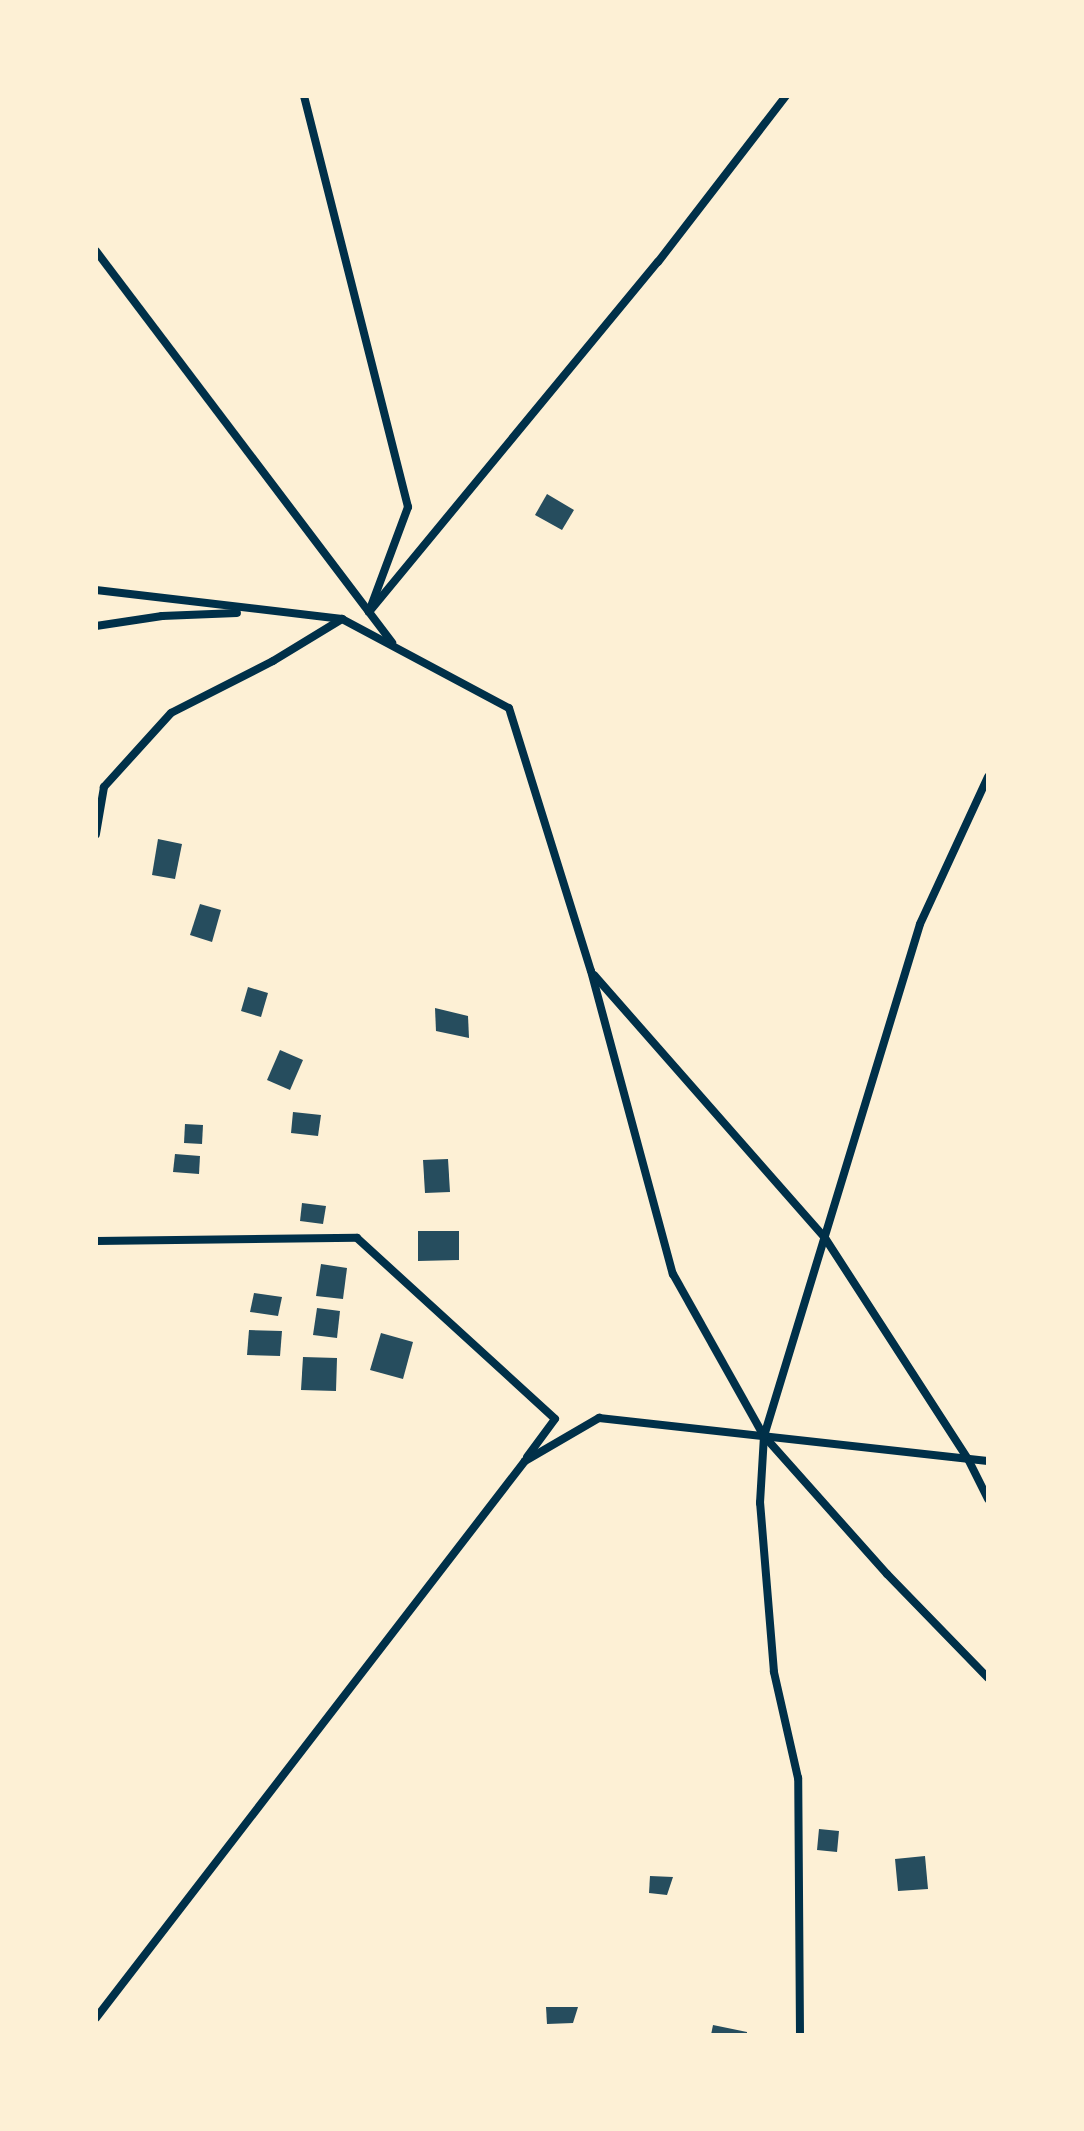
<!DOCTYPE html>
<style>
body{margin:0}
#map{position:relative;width:1084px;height:2131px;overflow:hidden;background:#fdf0d5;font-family:"Golos Text",sans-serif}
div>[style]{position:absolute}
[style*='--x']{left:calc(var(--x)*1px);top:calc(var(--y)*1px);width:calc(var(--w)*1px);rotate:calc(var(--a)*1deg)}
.building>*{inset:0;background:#264d5e}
.minor>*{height:8px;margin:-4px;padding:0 4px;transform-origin:4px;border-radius:4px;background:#003049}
span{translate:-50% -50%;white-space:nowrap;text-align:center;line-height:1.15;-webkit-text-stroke:6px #fdf0d5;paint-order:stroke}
.frame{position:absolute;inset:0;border:98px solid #fdf0d5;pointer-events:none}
</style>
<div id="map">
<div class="building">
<i style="clip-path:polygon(547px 494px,574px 510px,562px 530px,535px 515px)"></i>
<i style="clip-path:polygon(158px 839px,182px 844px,175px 879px,152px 875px)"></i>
<i style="clip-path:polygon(200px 904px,221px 910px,212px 942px,190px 935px)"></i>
<i style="clip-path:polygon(248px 987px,268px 993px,261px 1017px,241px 1011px)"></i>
<i style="clip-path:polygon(435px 1008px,468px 1016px,469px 1038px,436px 1031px)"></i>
<i style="clip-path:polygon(280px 1050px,303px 1060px,290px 1090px,267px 1080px)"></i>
<i style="clip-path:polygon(293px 1112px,321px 1115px,318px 1136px,291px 1133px)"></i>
<i style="clip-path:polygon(185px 1124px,203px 1125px,202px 1144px,184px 1143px)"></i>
<i style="clip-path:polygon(175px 1154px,200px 1156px,199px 1174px,173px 1172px)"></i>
<i style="clip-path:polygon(448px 1159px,450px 1192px,425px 1193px,423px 1160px)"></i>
<i style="clip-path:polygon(302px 1203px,326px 1206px,323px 1224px,300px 1221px)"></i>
<i style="clip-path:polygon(418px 1231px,459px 1231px,459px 1260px,418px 1261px)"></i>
<i style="clip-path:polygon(321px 1264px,347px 1268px,343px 1299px,316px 1296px)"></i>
<i style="clip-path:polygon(254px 1293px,282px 1297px,278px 1316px,250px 1312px)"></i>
<i style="clip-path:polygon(317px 1308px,340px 1311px,337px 1338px,313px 1335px)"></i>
<i style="clip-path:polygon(249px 1330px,282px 1331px,280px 1356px,247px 1355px)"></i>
<i style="clip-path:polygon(381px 1333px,413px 1342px,403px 1379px,370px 1370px)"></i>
<i style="clip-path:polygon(303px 1357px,337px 1358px,336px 1391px,301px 1390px)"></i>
<i style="clip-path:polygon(819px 1829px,839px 1831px,837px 1852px,817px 1850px)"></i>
<i style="clip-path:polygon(925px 1856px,928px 1889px,898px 1891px,895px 1859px)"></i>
<i style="clip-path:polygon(650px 1876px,673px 1877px,667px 1895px,649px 1893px)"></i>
<i style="clip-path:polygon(546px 2007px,578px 2007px,573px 2023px,547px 2024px)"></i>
<i style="clip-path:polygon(713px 2025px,747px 2032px,747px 2035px,711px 2035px)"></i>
</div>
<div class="minor">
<i style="--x:304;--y:96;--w:424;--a:75.8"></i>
<i style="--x:408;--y:507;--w:112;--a:110.4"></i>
<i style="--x:369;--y:612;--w:454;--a:-50.5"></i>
<i style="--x:658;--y:262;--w:210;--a:-52.4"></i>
<i style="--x:96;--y:251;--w:491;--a:52.9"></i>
<i style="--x:96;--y:590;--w:248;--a:6.7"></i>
<i style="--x:342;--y:619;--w:81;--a:148.7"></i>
<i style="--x:273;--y:661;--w:114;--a:153"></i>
<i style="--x:171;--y:713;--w:100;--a:132.2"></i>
<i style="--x:104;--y:787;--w:48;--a:99.7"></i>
<i style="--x:342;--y:619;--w:189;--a:28.1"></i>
<i style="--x:509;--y:708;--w:275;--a:72.7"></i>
<i style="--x:591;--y:971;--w:314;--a:74.9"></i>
<i style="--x:673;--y:1274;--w:186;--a:60.7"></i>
<i style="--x:764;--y:1436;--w:185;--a:48.3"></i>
<i style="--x:887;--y:1574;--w:145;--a:45.8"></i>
<i style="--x:96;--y:626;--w:67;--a:-8.6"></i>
<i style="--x:162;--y:616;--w:75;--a:-2.3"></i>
<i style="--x:594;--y:975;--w:350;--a:48.7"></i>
<i style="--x:825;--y:1238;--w:263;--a:57.1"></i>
<i style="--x:968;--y:1459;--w:45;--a:63.4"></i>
<i style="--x:96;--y:1241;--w:261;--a:-0.7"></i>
<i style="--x:357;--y:1238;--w:268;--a:42.4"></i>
<i style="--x:555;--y:1419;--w:47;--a:126.4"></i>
<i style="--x:96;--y:2018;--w:703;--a:-52.4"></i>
<i style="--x:525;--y:1461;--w:86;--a:-30.2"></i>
<i style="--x:599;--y:1418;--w:391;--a:6.3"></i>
<i style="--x:800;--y:2035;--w:257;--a:-90.4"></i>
<i style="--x:798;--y:1778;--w:109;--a:-102.8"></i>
<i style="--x:774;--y:1672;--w:170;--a:-94.7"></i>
<i style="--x:760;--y:1503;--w:67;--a:-86.6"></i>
<i style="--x:764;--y:1436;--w:535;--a:-73.05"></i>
<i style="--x:920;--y:924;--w:162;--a:-65.2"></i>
</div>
<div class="frame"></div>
</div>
